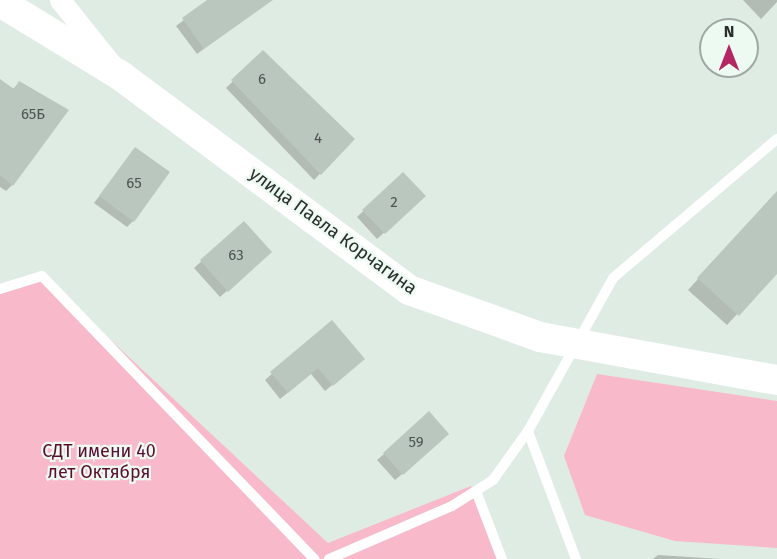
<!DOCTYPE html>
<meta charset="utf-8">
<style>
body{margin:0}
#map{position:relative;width:777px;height:559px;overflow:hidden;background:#dfece3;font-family:"Fira Sans",sans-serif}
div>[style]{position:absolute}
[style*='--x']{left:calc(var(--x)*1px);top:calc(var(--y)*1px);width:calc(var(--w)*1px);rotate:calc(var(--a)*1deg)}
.green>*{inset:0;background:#f8b9cb}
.shadow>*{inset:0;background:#0003}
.building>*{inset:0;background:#bac7be}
.lane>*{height:10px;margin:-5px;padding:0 5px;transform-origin:5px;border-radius:5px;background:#fff}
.street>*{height:21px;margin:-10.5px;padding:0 10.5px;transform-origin:10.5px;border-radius:10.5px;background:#fff}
.secondary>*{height:30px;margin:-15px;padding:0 15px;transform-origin:15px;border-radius:15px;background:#fff}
span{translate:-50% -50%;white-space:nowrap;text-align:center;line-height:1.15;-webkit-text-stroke:4.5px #edfaf1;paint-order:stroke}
.number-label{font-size:15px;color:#4d5450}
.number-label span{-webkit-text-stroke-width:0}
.street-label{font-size:18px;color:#292e2b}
.park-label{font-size:18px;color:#5a0d2f}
.north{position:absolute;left:699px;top:18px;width:60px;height:60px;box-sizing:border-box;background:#edfaf1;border:2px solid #9fa8a2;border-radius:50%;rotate:0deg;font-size:16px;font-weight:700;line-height:24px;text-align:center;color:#292e2b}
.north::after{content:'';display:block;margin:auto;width:21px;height:27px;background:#b32863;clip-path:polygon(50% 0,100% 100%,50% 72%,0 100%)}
</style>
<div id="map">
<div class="green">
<i style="clip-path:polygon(42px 276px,328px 543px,471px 486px,498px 559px,0 559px,0 289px)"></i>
<i style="clip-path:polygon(597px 374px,777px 401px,777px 548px,675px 541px,585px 515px,564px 456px)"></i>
</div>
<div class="shadow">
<i style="clip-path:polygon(210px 0,255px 0,260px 7px,197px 54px,176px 26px)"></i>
<i style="clip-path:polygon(743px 0,777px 0,777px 2px,761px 19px)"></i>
<i style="clip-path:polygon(263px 52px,353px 139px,314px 180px,226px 88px)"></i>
<i style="clip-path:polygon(0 81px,12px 90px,19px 83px,12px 185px,6px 191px,0 187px)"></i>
<i style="clip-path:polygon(135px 149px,133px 221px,127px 227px,94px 203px)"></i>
<i style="clip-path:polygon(403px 174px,417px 203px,377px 239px,357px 217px)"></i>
<i style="clip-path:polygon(777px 192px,777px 271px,727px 325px,688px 290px)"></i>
<i style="clip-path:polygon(244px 223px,263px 259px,220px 297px,194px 268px)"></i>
<i style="clip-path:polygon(332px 322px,356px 365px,325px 391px,311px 374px,280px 399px,265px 380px)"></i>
<i style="clip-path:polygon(441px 441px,395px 480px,377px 460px,384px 454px)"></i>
<i style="clip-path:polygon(658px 555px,721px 559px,653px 559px)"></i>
</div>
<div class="building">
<i style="clip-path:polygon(207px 0,273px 0,204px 49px,182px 18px)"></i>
<i style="clip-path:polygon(263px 50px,355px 139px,321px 175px,231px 80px)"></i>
<i style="clip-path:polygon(0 79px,14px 89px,19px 81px,69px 110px,13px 186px,0 175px)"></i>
<i style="clip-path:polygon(135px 147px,170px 172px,134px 222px,99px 196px)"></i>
<i style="clip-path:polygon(403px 172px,426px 196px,385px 234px,362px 210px)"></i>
<i style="clip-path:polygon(777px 191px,777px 274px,739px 316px,697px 278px)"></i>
<i style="clip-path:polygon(244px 221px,272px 252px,228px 292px,200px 260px)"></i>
<i style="clip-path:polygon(332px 320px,365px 359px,333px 386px,318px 368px,288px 393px,270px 372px)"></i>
<i style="clip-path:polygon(429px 411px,449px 434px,403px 475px,383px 453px)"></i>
</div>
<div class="lane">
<i style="--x:0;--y:289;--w:44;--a:-17.2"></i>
<i style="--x:42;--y:276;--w:393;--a:46.1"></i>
<i style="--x:476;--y:491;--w:73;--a:69.1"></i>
<i style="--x:329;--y:559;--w:134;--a:-23.3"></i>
<i style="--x:452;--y:506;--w:49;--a:-32.4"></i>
<i style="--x:493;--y:480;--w:60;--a:-54.5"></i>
<i style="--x:576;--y:559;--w:137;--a:-110.6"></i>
<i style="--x:528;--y:431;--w:175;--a:-60.9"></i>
<i style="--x:613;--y:278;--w:215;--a:-40.3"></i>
</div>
<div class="street">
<i style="--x:60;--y:0;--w:82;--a:51.4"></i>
</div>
<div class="secondary">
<i style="--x:0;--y:2;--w:142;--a:31.4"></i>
<i style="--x:121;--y:76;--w:359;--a:36.6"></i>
<i style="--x:409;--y:290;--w:139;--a:19.7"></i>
<i style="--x:540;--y:337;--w:241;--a:10.3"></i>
</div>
<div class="number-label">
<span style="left:262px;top:80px">6</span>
<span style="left:33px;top:115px">65Б</span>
<span style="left:318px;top:139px">4</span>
<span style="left:134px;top:184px">65</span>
<span style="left:394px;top:203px">2</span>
<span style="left:236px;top:256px">63</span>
<span style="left:416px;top:443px">59</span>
</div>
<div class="street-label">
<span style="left:333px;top:231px;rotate:36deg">улица Павла Корчагина</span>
</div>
<div class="park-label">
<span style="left:99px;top:462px">СДТ имени 40<br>лет Октября</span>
</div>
<div class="north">N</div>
</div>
